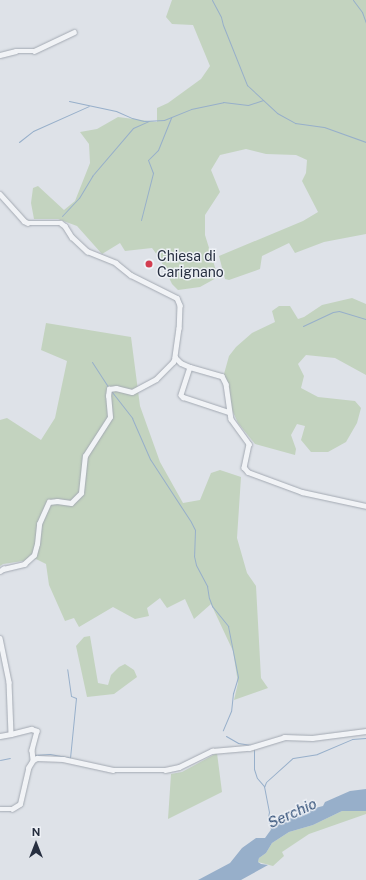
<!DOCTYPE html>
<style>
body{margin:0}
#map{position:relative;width:366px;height:880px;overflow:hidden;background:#dee2e8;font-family:"Public Sans",sans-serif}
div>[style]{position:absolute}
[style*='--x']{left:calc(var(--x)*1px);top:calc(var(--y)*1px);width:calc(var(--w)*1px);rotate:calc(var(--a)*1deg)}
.green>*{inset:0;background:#c3d3bf}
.water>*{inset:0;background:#97afca}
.stream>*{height:1px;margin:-0.5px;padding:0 0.5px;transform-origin:0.5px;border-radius:0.5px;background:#97afca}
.roads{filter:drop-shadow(0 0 1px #a3a9b2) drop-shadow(0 0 1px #a3a9b2)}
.minor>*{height:4.5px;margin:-2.25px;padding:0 2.25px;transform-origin:2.25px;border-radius:2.25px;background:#f1f3f6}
.dots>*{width:11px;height:11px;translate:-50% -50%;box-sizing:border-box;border:2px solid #eef1f6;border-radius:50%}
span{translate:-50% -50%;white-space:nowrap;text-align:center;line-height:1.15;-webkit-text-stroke:3px #eef1f6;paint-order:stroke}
.poi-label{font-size:14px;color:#272f40}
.left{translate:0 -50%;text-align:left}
.water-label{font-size:15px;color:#2f4d75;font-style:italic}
.north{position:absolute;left:16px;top:824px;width:40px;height:40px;-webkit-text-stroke:3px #eef1f6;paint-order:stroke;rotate:0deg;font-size:11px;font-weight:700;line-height:16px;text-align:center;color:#272f40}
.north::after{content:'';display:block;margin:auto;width:14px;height:18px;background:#272f40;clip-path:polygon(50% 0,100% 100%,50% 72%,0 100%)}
</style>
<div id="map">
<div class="green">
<i style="clip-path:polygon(172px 0,366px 0,366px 234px,324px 242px,295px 253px,289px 243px,262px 256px,260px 269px,229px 280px,225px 279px,219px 256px,303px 221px,318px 212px,302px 181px,306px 173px,307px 160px,296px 155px,266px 154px,246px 149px,220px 155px,211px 170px,220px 192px,205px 215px,205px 235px,218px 277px,200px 287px,178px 290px,172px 284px,160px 259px,152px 248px,125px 251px,120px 243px,102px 254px,77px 226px,58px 219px,34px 219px,31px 203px,33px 188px,38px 186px,64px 210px,75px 201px,90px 163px,89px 144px,80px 132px,97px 129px,118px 117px,157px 122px,157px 108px,168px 103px,201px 79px,210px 66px,193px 25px,172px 24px,166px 17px)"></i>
<i style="clip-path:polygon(352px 298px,366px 304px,366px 375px,335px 358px,306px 355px,298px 364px,304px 376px,301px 388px,318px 397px,355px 401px,361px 408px,357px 423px,346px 442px,328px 452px,311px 452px,301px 440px,305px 426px,297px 424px,291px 435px,296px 449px,295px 455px,255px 444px,238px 423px,232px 410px,229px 386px,224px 374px,229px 356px,236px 347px,252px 333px,275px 322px,272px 311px,279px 306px,290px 306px,298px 319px,304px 317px,322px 305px)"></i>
<i style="clip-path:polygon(46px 323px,131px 337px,140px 406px,160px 462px,183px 503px,200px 500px,211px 473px,220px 470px,241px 477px,237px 538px,247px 573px,256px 586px,261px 678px,268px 688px,234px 700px,238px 683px,233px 651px,211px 604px,194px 619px,185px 599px,167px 608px,160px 598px,147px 608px,149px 616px,135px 619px,113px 607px,79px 627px,74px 618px,65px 621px,49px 585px,46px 564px,36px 559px,3px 564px,0 566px,0 420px,7px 418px,41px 440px,55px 418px,67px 361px,41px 350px)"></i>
<i style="clip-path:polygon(90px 636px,98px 683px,108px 685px,111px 675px,119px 667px,125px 664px,134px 670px,137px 677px,114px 694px,87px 697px,76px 646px,84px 637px)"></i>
<i style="clip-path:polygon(217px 753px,222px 792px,168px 819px,171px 774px,182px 772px)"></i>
<i style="clip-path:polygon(342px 811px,366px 811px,366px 814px,309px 834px,282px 852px,284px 856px,273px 866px,258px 862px,259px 858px,266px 853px,272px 843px,289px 832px,313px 825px)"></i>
</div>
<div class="water">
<i style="clip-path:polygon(366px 789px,366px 811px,342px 811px,313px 825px,289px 832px,272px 843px,266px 853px,259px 858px,258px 862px,261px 864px,268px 865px,241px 880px,198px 880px,230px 863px,242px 848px,256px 838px,265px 838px,275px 824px,291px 818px,296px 813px,323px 806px,325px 802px,350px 791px)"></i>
</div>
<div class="stream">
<i style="--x:212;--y:0;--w:19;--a:62"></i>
<i style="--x:221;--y:17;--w:8;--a:76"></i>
<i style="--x:223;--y:25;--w:65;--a:68.2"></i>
<i style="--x:247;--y:85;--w:41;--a:43"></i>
<i style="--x:277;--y:113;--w:21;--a:29"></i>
<i style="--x:295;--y:123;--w:29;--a:8"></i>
<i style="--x:324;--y:127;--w:45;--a:19.7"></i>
<i style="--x:353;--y:0;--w:15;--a:53"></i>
<i style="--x:362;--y:12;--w:12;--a:70"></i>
<i style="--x:366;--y:24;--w:6;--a:90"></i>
<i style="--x:69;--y:101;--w:48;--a:12"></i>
<i style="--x:116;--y:111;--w:17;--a:24"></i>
<i style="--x:132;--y:118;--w:12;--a:14"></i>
<i style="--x:144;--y:121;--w:20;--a:-3"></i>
<i style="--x:164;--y:120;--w:29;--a:-22"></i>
<i style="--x:191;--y:109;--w:33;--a:-12"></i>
<i style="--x:223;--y:102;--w:25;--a:7"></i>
<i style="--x:248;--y:105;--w:16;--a:-18"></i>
<i style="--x:19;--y:142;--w:18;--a:-38"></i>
<i style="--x:33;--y:131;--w:61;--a:-24.1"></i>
<i style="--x:62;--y:216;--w:25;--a:-47"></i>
<i style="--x:79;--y:198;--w:26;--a:-59"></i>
<i style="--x:92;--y:176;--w:63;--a:-49.5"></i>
<i style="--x:133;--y:128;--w:17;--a:-24"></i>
<i style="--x:141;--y:220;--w:49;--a:-75.7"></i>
<i style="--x:153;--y:173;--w:14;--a:-111"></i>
<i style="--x:148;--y:160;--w:14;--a:-45"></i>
<i style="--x:158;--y:150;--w:35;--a:-68"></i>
<i style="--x:303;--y:326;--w:33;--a:-25"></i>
<i style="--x:333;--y:312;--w:6;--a:-9"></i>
<i style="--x:339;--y:311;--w:28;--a:17"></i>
<i style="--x:92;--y:362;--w:31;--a:57"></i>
<i style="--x:112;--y:392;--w:33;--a:52"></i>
<i style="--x:132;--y:418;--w:45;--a:66.3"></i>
<i style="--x:150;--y:459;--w:75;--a:56.9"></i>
<i style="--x:191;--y:522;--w:9;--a:63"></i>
<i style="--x:195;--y:530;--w:26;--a:92"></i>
<i style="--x:194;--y:556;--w:9;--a:77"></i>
<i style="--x:196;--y:565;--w:24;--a:62"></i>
<i style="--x:207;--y:586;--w:12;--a:81"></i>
<i style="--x:209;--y:598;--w:9;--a:69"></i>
<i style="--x:212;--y:606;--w:26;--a:51"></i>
<i style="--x:228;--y:626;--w:52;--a:78.9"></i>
<i style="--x:238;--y:677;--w:17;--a:107"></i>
<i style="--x:233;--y:693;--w:18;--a:96"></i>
<i style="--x:231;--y:711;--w:21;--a:113"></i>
<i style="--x:226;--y:736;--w:14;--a:30"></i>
<i style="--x:238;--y:743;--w:13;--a:9"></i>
<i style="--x:254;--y:749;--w:20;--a:90"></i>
<i style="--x:254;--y:769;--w:9;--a:72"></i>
<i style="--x:257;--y:778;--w:11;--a:49"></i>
<i style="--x:34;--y:755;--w:16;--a:-4"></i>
<i style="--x:50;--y:754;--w:20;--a:11"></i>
<i style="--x:70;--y:758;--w:60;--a:-84.3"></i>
<i style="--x:76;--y:698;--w:5;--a:-158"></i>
<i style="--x:71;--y:696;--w:27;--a:-98"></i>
<i style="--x:0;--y:760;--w:10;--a:-11"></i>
<i style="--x:271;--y:829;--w:11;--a:-105"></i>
<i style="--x:268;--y:818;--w:6;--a:-81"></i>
<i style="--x:269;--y:812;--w:25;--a:-101"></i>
<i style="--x:264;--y:787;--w:5;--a:-68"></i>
<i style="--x:266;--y:782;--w:36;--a:-42"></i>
<i style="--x:293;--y:758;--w:24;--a:-9"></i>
<i style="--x:317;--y:754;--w:38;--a:-23"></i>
<i style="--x:352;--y:739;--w:14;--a:-4"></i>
</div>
<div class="roads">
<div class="minor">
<i style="--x:0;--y:55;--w:16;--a:-14"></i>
<i style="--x:16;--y:51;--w:18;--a:0"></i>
<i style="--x:34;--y:51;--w:44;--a:-25.4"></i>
<i style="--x:0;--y:194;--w:36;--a:48"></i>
<i style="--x:24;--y:221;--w:4;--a:27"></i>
<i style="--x:28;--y:223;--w:33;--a:0"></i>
<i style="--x:61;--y:223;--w:5;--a:37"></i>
<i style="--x:65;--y:226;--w:13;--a:58"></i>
<i style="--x:72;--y:237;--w:21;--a:43"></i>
<i style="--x:87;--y:251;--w:31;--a:22"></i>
<i style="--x:116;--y:263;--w:19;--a:39"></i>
<i style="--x:131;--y:275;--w:51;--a:26.6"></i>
<i style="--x:177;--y:298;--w:8;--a:67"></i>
<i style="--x:180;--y:305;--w:23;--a:92"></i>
<i style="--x:179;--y:328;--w:29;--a:98"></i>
<i style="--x:175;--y:357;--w:8;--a:45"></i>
<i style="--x:181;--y:363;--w:10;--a:24"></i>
<i style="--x:190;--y:367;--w:33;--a:16"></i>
<i style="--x:222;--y:376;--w:9;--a:63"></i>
<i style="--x:226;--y:384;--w:35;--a:82"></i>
<i style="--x:231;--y:419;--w:31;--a:54"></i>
<i style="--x:249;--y:444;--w:24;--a:102"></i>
<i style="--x:244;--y:467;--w:6;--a:51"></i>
<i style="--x:248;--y:472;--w:58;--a:20.3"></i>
<i style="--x:302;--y:492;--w:66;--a:12.3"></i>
<i style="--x:190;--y:367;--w:29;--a:108"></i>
<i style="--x:181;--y:395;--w:3;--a:45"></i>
<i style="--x:183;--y:397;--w:48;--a:18.1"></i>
<i style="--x:0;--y:571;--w:4;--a:-34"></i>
<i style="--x:3;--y:569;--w:22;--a:-13"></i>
<i style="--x:24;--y:564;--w:13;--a:-42"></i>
<i style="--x:34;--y:555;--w:11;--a:-75"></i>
<i style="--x:37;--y:544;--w:20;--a:-84"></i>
<i style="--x:39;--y:524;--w:24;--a:-66"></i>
<i style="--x:49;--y:502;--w:8;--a:-7"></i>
<i style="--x:57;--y:501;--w:14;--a:8"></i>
<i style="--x:71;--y:503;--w:14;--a:-45"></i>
<i style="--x:81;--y:493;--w:37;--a:-84"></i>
<i style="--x:85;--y:456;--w:46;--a:-57.3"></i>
<i style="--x:110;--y:417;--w:21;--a:-95"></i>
<i style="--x:108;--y:396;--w:7;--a:-82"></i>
<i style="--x:109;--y:389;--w:7;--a:-8"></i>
<i style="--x:116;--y:388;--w:16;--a:14"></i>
<i style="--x:132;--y:392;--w:27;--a:-28"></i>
<i style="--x:156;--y:379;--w:24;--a:-45"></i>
<i style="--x:173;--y:362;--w:5;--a:-68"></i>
<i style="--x:0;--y:638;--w:45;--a:78.4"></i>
<i style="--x:9;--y:682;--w:52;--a:87.8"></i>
<i style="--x:11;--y:734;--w:21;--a:-14"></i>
<i style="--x:31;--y:729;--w:6;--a:18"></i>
<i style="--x:37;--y:731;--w:20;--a:105"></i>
<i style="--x:32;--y:750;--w:10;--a:84"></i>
<i style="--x:0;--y:736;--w:11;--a:-10"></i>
<i style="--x:0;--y:809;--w:12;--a:0"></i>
<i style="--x:12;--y:809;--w:9;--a:-32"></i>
<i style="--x:20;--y:804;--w:37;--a:-77"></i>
<i style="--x:28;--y:768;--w:9;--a:-58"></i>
<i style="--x:33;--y:760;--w:4;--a:-27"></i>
<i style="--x:37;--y:758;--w:26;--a:2"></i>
<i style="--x:63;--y:759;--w:51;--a:12.4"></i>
<i style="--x:113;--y:770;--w:52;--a:0"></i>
<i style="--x:165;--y:770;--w:14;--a:-12"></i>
<i style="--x:179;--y:767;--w:37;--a:-26"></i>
<i style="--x:212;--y:751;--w:37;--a:-5"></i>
<i style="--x:249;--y:748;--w:37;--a:-17"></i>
<i style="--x:284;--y:737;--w:28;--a:2"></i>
<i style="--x:312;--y:738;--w:54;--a:-7.4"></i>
</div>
</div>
<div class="dots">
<i style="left:149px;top:264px;background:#d33d50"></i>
</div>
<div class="poi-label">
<span class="left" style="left:157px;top:264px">Chiesa di<br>Carignano</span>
</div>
<div class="water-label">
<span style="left:292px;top:813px;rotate:-24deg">Serchio</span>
</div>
<div class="north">N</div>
</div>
